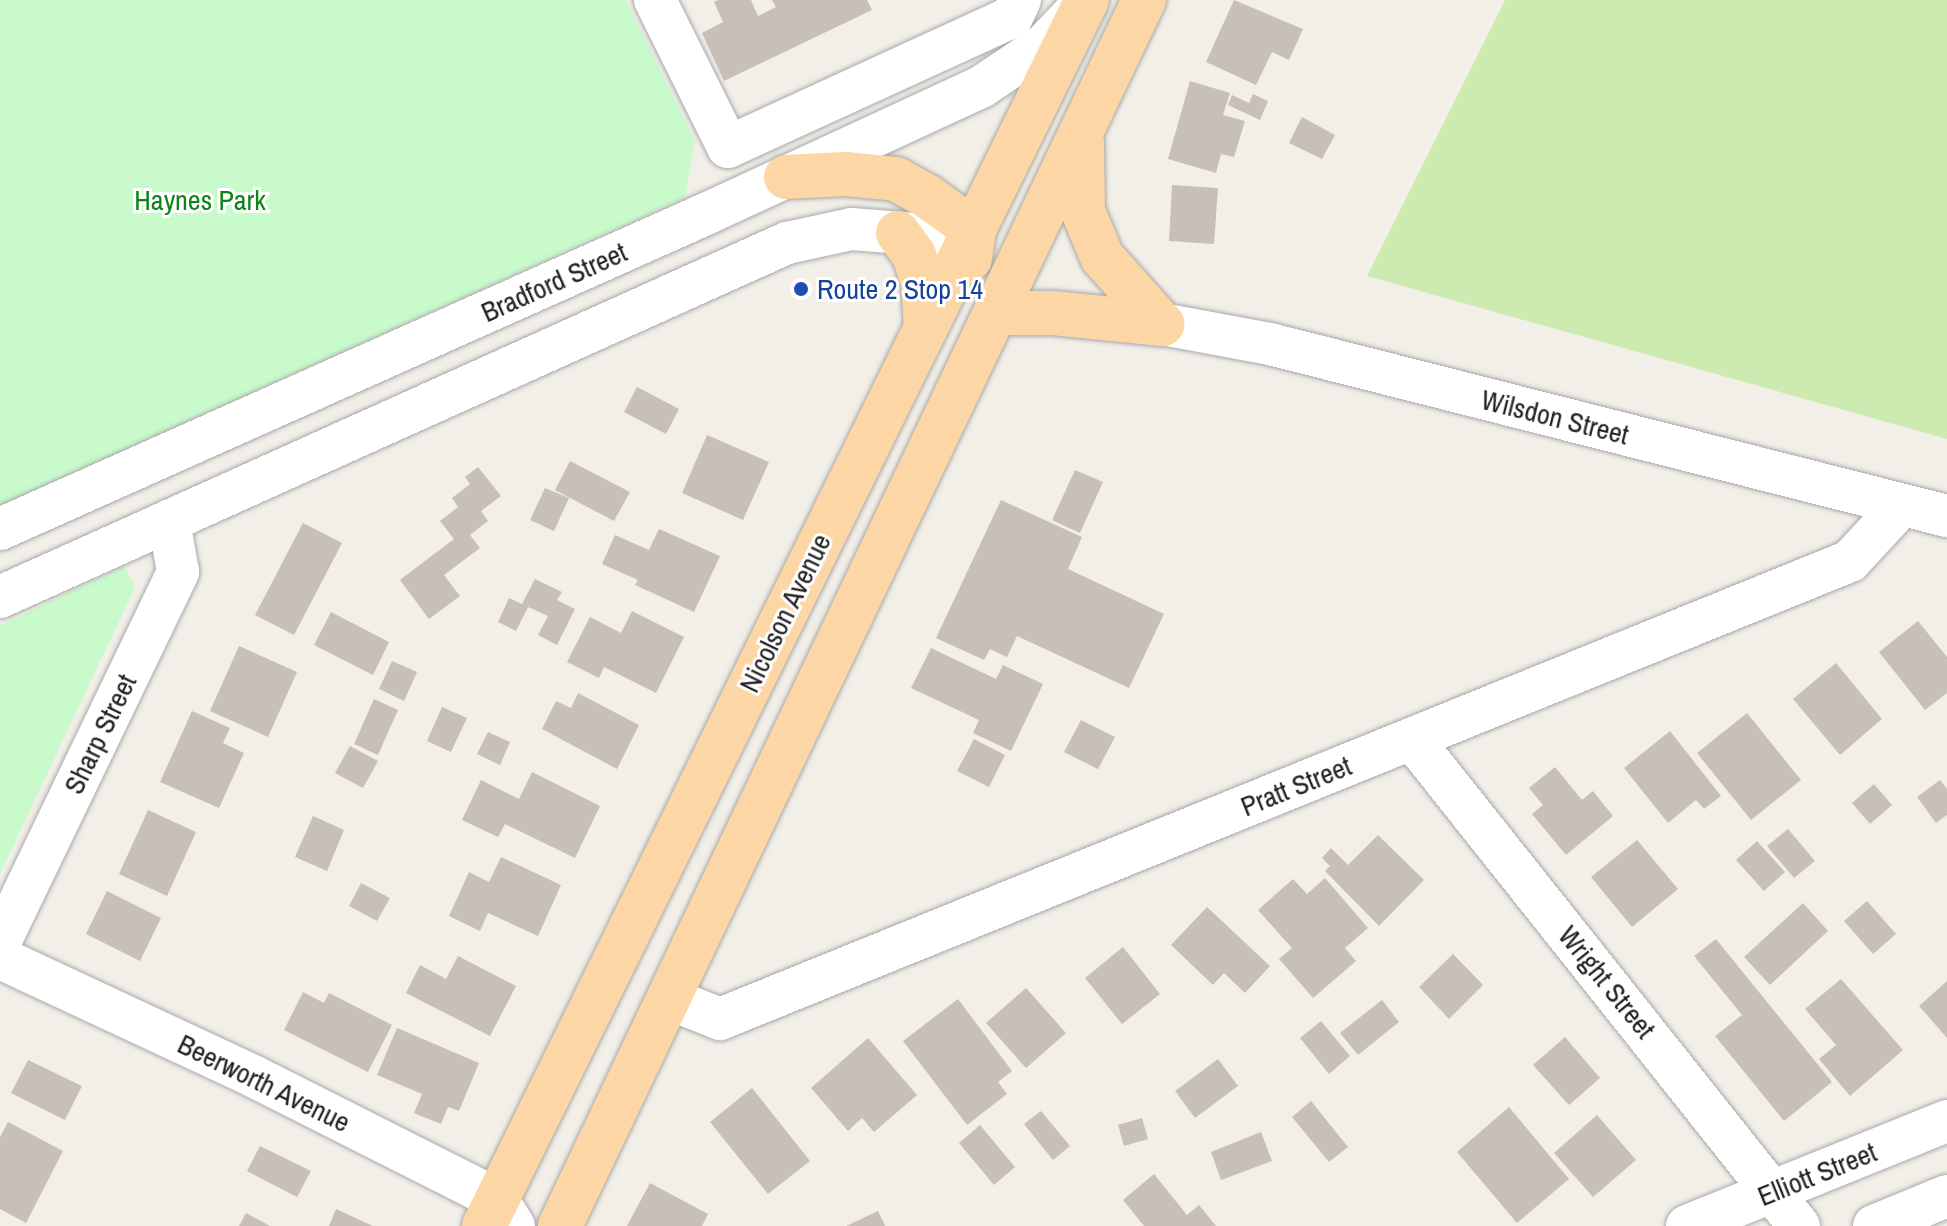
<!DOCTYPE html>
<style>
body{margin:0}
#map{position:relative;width:1947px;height:1226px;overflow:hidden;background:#f2efe9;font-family:"Archivo Narrow",sans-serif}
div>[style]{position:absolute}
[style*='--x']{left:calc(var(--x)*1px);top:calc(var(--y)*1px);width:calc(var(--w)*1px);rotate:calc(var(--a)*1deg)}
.grass>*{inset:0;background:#cdebb0}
.park>*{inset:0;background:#c8facc}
.building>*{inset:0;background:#c7bfb8}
.roads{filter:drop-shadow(0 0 2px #a9a9a9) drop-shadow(0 0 2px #a9a9a9)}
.minor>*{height:42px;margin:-21px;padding:0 21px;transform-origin:21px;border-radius:21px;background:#fff}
.major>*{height:44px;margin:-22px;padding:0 22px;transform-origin:22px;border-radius:22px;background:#fcd6a4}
.dots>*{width:22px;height:22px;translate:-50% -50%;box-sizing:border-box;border:4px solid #fff;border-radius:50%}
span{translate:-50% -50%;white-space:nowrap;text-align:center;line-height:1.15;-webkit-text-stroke:6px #fff;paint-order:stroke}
.park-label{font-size:28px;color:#0c8416}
.street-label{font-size:28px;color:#222}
.transit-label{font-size:28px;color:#164399}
.left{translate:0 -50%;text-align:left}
</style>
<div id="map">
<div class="grass">
<i style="clip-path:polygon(1505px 0,1947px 0,1947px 439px,1367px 276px)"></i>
</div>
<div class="park">
<i style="clip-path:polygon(0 0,626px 0,695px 141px,685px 198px,0 506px)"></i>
<i style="clip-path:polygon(124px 566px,135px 587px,0 874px,0 626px)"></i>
</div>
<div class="building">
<i style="clip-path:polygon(718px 0,751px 0,758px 16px,776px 7px,772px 0,867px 0,872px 10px,724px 81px,702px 33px,723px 22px,714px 2px)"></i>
<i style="clip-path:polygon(1234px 0,1303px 29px,1289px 60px,1272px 52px,1256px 85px,1206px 62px)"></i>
<i style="clip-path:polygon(1190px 81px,1230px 93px,1223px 115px,1245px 121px,1234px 157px,1221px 154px,1216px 173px,1168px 159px)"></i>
<i style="clip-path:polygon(1253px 94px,1268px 101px,1260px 120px,1228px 105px,1232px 95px,1249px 103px)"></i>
<i style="clip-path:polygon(1302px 117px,1335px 135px,1322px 159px,1289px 143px)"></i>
<i style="clip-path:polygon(1172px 185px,1218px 188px,1214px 244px,1169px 241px)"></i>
<i style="clip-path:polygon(637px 387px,679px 409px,666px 434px,624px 412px)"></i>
<i style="clip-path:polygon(707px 435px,769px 462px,743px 520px,682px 493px)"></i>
<i style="clip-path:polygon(570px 461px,630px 492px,614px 521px,555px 490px)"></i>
<i style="clip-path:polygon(478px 467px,501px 496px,481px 511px,488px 521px,470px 535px,480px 548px,444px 575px,460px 596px,429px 619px,400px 580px,454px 539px,440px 521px,458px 507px,452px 498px,470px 484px,465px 477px)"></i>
<i style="clip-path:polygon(1075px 470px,1103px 482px,1080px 533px,1052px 520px)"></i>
<i style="clip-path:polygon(545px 488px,569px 498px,554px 531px,530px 520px)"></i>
<i style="clip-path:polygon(1001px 500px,1082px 537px,1068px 569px,1164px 614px,1129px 688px,1017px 636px,1007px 657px,990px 649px,984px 660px,936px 638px)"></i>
<i style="clip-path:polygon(303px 523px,342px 543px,294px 635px,255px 615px)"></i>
<i style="clip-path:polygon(659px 529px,720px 556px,694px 612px,635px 585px,638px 580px,602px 564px,615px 535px,649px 550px)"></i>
<i style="clip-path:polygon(535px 579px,562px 592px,557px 600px,575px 609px,557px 645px,538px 635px,548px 616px,528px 607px,516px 631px,498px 622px,509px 598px,522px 604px)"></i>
<i style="clip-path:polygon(632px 611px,684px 637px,656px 693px,604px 667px,599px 678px,567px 662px,590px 617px,621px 633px)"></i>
<i style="clip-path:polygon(331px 612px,389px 642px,373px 675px,314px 645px)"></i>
<i style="clip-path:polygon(1918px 621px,1947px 657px,1947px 693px,1925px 710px,1879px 652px)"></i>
<i style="clip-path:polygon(239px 646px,297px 672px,268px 737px,210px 711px)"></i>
<i style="clip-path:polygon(931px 648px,996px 679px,1003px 665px,1043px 684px,1011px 751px,973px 733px,979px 720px,911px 688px)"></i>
<i style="clip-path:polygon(392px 661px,417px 672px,404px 701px,379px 689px)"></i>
<i style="clip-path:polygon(1836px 663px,1882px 719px,1840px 755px,1793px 699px)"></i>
<i style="clip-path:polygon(578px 693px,639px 725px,617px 769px,542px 729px,556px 701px,571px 708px)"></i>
<i style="clip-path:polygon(374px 699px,398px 710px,378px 755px,354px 744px)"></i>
<i style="clip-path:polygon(442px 707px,467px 718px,451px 752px,427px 741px)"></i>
<i style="clip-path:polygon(192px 711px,230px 728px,223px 743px,244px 753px,219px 808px,160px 782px)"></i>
<i style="clip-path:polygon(1747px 713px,1801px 780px,1751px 820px,1697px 753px)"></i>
<i style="clip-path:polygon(1081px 720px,1115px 737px,1098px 769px,1064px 752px)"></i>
<i style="clip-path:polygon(1670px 731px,1721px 796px,1704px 809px,1696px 800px,1668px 823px,1624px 768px)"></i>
<i style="clip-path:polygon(488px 732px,510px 742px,500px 765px,477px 754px)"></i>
<i style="clip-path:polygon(974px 739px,1005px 755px,989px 787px,957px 771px)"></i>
<i style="clip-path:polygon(350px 746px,378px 761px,363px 788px,335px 773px)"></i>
<i style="clip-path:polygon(1555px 767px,1582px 800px,1593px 791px,1613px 816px,1566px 855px,1532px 814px,1543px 805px,1529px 788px)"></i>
<i style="clip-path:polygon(532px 772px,600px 806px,575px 858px,505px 824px,498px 837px,462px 820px,481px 780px,519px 799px)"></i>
<i style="clip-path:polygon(1940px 780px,1947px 789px,1947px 815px,1936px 823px,1917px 797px)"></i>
<i style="clip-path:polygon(1874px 784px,1892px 805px,1870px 824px,1852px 803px)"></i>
<i style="clip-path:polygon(148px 810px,196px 832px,167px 896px,119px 874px)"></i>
<i style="clip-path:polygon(313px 816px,344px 830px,327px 871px,295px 857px)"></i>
<i style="clip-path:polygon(1788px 829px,1815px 861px,1794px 878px,1767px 846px)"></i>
<i style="clip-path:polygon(1378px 835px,1424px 880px,1379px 926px,1325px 871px,1330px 866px,1322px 858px,1331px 848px,1348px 865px)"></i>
<i style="clip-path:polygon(1637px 840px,1678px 889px,1632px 927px,1591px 877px)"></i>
<i style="clip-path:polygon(1757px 841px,1785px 872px,1764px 891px,1736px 860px)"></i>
<i style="clip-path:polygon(501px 857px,561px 885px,538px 936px,488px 913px,480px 931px,449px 916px,469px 872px,489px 882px)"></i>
<i style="clip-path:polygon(1325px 878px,1368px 928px,1345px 948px,1356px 961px,1313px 998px,1279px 959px,1292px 948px,1258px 910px,1293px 879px,1307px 894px)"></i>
<i style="clip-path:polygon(361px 883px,390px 898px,377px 921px,349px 906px)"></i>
<i style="clip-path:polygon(107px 891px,161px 918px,140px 961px,86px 934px)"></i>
<i style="clip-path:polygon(1867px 901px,1896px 934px,1873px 954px,1844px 921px)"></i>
<i style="clip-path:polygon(1803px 903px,1828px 931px,1770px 985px,1744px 957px)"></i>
<i style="clip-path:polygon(1207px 907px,1270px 966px,1245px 993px,1224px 973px,1213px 985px,1171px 945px)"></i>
<i style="clip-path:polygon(1716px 939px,1832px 1082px,1784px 1121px,1715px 1036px,1742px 1015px,1694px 956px)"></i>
<i style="clip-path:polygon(1123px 947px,1160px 994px,1122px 1024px,1085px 978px)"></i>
<i style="clip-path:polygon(1453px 954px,1483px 985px,1449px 1019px,1419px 987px)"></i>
<i style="clip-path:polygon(458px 956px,516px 986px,490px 1036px,406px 993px,420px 965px,446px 979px)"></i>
<i style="clip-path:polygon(1841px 979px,1903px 1050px,1850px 1096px,1819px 1059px,1836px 1045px,1805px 1009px)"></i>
<i style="clip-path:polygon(1947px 981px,1947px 1038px,1919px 1006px)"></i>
<i style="clip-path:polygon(1026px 988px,1066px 1033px,1026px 1068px,986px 1023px)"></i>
<i style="clip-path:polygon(303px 992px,324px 1003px,329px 993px,392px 1025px,368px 1072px,284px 1030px)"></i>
<i style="clip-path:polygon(958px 999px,1012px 1071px,998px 1082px,1007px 1094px,967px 1125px,903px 1041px)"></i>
<i style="clip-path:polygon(1382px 1000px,1399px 1022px,1358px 1055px,1340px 1033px)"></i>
<i style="clip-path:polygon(1321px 1021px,1350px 1056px,1329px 1074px,1300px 1038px)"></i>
<i style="clip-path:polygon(397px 1028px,479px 1063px,459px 1111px,448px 1107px,441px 1124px,414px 1113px,422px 1094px,377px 1075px)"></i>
<i style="clip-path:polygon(1565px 1037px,1600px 1078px,1569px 1105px,1533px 1065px)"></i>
<i style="clip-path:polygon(868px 1038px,917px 1095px,874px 1132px,862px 1118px,848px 1131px,811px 1088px)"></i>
<i style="clip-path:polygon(1218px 1059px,1238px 1086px,1195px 1118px,1175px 1091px)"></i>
<i style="clip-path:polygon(28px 1060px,82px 1086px,65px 1120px,11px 1093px)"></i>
<i style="clip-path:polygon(752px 1088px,810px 1161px,768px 1194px,710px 1122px)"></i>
<i style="clip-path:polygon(1311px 1101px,1348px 1147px,1329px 1162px,1292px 1117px)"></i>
<i style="clip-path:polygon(1509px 1107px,1569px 1179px,1517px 1223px,1457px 1152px)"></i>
<i style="clip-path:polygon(1041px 1111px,1070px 1146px,1053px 1160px,1024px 1124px)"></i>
<i style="clip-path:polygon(1597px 1115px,1636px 1160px,1593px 1197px,1554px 1153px)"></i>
<i style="clip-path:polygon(1142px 1118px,1148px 1139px,1124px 1146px,1118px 1125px)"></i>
<i style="clip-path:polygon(8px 1122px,63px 1151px,26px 1223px,0 1209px,0 1137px)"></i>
<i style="clip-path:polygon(980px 1125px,1015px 1167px,994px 1185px,959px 1143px)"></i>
<i style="clip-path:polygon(1261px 1132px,1272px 1161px,1221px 1180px,1211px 1152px)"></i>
<i style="clip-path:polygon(260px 1146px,311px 1171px,297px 1197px,247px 1171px)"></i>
<i style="clip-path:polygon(1154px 1174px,1187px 1215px,1199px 1205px,1216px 1226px,1144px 1226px,1123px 1200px)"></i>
<i style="clip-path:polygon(650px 1183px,708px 1214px,702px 1226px,627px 1226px)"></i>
<i style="clip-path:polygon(336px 1209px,373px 1226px,329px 1226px)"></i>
<i style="clip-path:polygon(878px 1211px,885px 1226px,846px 1226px)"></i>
<i style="clip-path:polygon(246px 1213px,270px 1226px,239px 1226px)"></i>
</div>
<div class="roads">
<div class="minor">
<i style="--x:655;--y:0;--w:164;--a:63.6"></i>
<i style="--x:728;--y:147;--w:312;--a:-24.6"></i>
<i style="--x:1012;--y:17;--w:19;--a:-65"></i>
<i style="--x:1162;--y:324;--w:110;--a:10.5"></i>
<i style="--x:1270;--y:344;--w:699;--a:14.26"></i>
<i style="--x:0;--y:529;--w:773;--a:-24.05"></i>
<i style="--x:706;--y:214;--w:303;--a:-24.8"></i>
<i style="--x:981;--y:87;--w:76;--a:-33.7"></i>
<i style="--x:1044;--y:45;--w:51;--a:-46.6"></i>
<i style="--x:0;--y:597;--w:863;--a:-24.22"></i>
<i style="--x:787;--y:243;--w:66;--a:-12.2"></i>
<i style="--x:852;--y:229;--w:74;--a:4.6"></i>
<i style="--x:926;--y:235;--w:48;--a:-5.9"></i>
<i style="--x:1412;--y:739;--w:622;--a:51.53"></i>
<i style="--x:0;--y:942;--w:411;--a:-64.3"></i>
<i style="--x:178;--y:572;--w:52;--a:-100"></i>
<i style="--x:0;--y:958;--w:279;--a:25"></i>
<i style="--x:253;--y:1076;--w:273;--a:26.8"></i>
<i style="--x:497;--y:1199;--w:32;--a:58"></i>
<i style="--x:670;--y:999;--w:54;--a:21.8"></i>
<i style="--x:720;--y:1019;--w:1219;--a:-22.06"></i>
<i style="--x:1850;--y:561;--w:76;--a:-47.1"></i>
<i style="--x:1687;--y:1226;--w:280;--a:-22"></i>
<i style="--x:1874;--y:1226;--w:79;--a:-22.3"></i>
</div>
<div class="major">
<i style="--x:1082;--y:141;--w:70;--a:89.2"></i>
<i style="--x:1083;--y:211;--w:50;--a:67.6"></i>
<i style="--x:1102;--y:257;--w:90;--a:48.2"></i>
<i style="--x:786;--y:177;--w:59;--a:-2.9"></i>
<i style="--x:845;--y:174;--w:51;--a:5.6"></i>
<i style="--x:896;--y:179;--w:35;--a:29"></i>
<i style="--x:927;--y:196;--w:58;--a:35.9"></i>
<i style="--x:974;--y:230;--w:29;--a:98"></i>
<i style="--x:898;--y:233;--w:27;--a:54"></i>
<i style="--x:914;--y:255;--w:28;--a:72"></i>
<i style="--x:923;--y:282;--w:46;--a:86.3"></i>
<i style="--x:997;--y:313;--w:56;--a:0"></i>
<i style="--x:1053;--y:313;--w:110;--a:5.8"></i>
<i style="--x:484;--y:1226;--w:1366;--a:-63.81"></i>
<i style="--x:560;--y:1226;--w:1358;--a:-64.53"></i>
</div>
</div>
<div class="dots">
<i style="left:801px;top:289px;background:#1a4fb4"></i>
</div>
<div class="park-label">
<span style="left:200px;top:200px">Haynes Park</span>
</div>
<div class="street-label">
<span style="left:554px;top:282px;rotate:-24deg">Bradford Street</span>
<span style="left:1555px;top:417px;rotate:14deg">Wilsdon Street</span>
<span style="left:785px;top:613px;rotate:-64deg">Nicolson Avenue</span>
<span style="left:100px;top:734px;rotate:-64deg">Sharp Street</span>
<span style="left:1296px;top:786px;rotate:-22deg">Pratt Street</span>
<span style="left:1607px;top:982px;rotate:51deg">Wright Street</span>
<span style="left:264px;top:1083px;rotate:26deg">Beerworth Avenue</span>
<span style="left:1817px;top:1174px;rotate:-22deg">Elliott Street</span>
</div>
<div class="transit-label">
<span class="left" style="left:817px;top:289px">Route 2 Stop 14</span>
</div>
</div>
